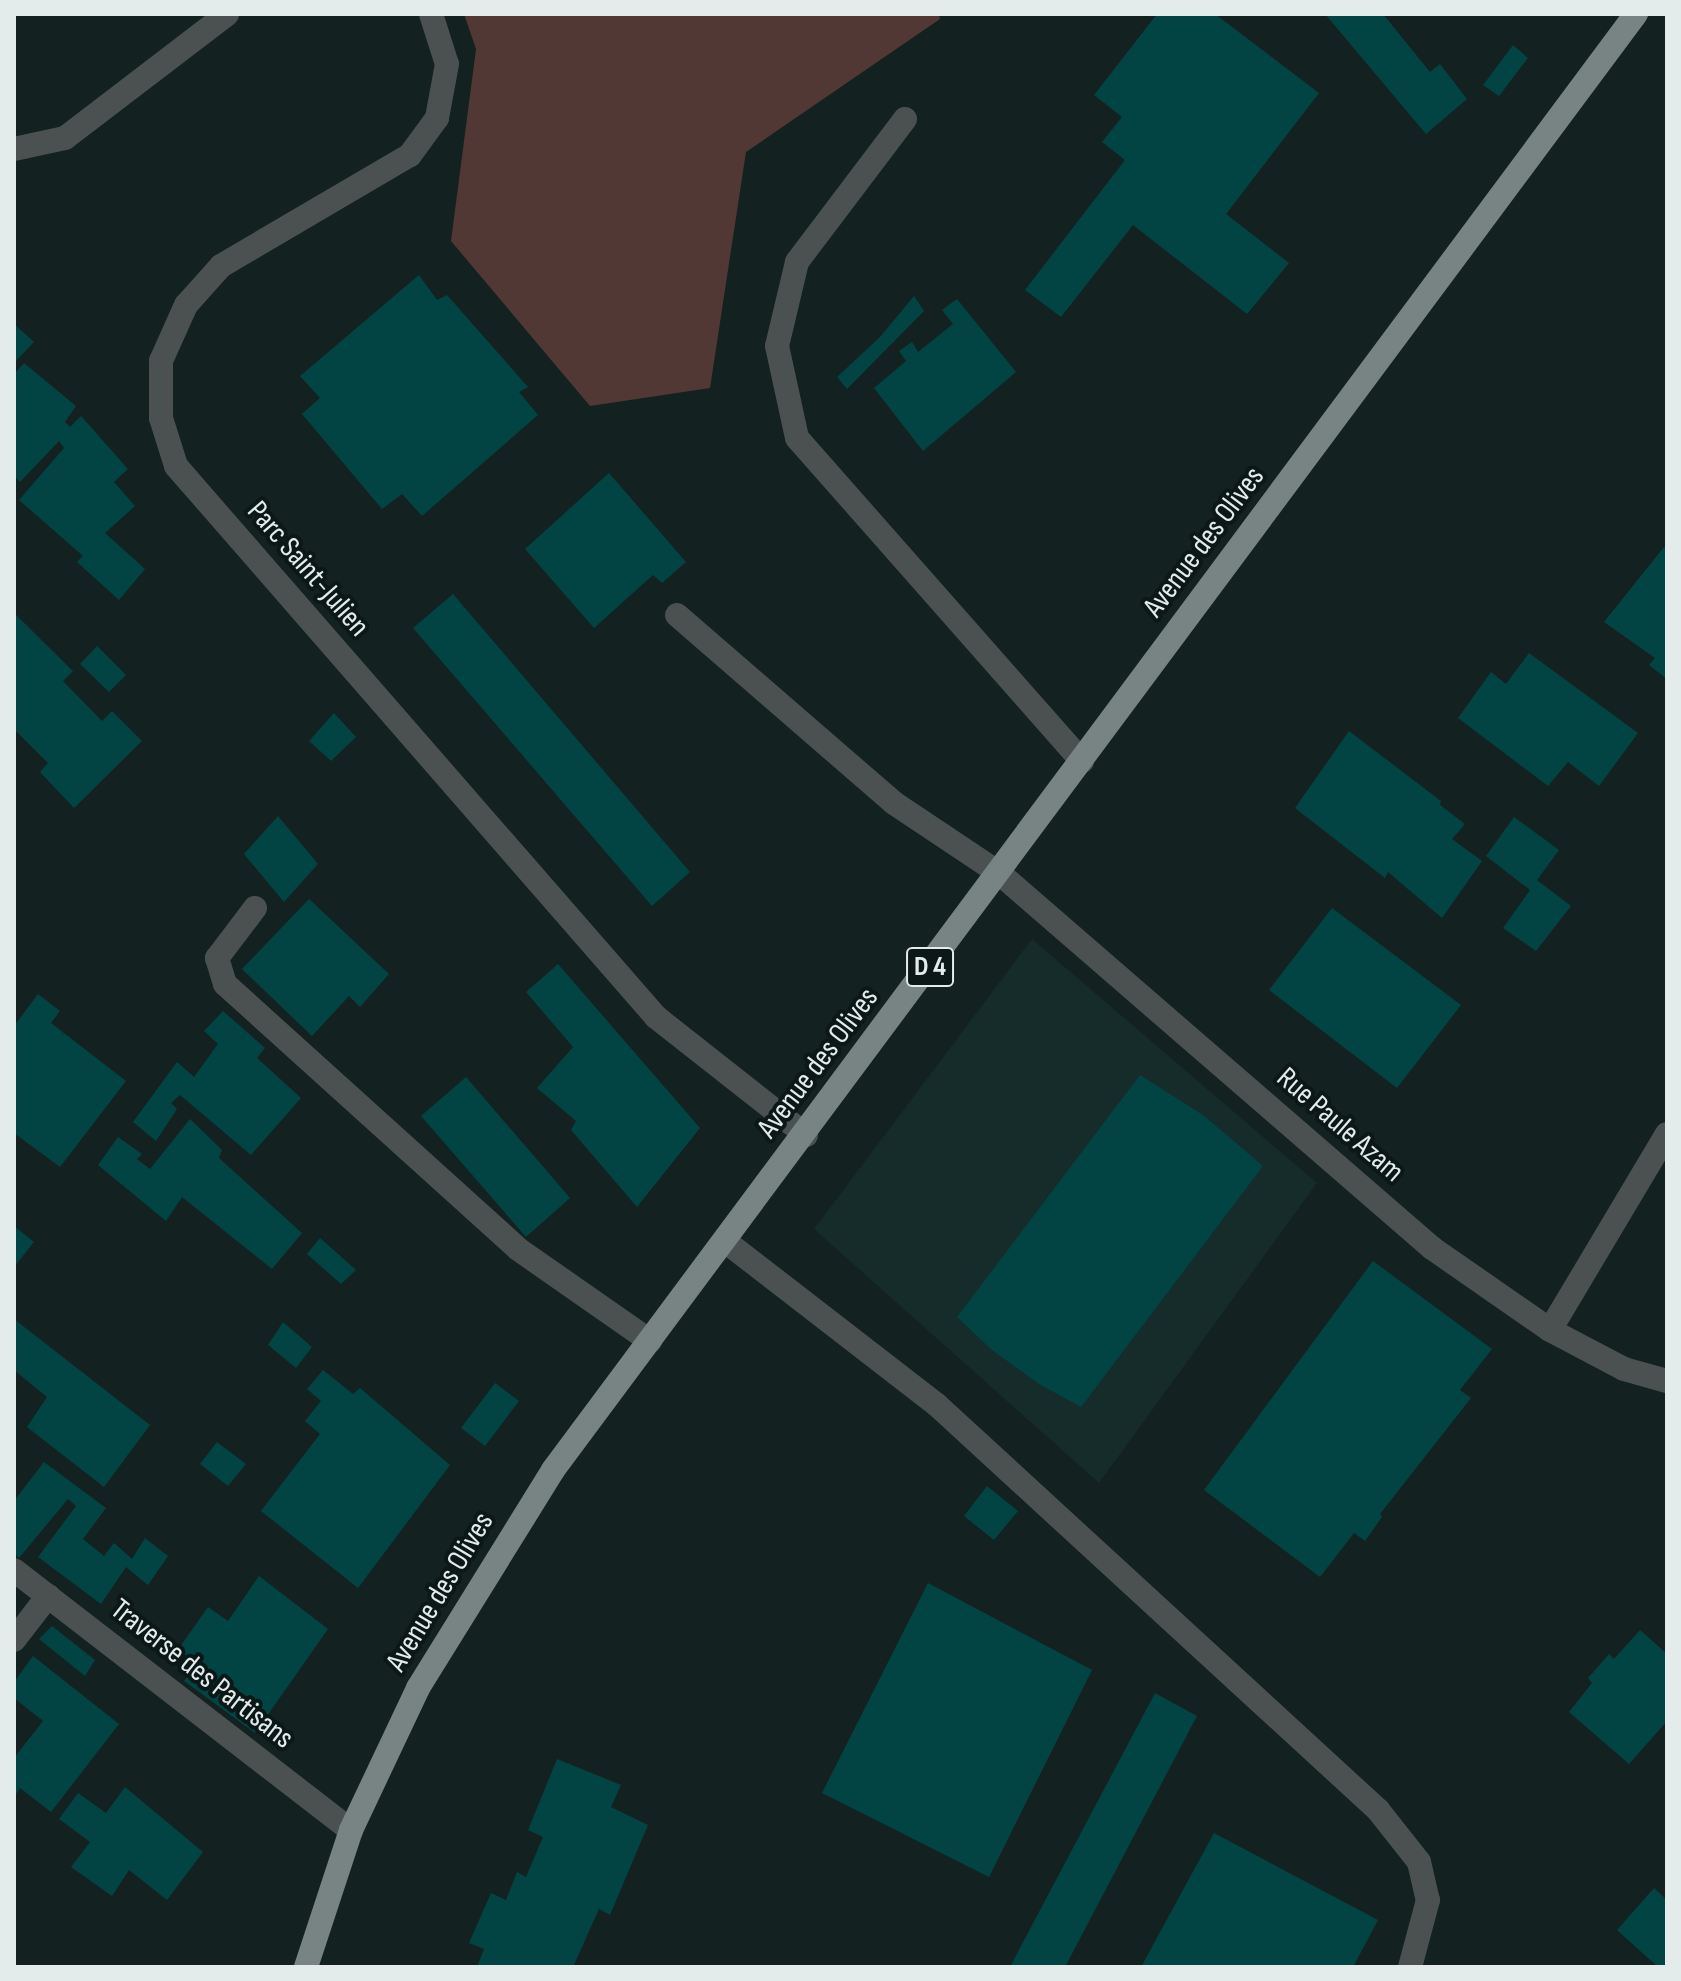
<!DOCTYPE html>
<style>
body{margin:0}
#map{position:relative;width:1681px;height:1981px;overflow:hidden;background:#142121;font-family:"Sofia Sans Condensed",sans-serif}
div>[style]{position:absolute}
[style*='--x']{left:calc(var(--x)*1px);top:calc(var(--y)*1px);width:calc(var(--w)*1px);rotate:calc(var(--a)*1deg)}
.built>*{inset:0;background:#152c2b}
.green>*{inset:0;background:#513834}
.building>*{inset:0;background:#024443}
.lane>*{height:24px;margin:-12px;padding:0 12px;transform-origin:12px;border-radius:12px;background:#4b5151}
.street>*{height:24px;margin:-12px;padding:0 12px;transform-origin:12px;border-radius:12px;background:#4b5151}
.primary>*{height:24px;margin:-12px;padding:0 12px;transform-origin:12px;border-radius:12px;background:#778483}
span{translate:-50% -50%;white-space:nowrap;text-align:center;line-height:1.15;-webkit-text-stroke:8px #0b1817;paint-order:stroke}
.shield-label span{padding:2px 6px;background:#0b1817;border:2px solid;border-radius:6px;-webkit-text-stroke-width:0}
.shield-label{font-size:28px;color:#e3ebeb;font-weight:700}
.street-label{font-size:30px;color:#e3ebeb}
.frame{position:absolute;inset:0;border:16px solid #e3ebeb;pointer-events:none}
</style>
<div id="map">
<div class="built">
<i style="clip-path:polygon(1032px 939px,1317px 1183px,1099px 1483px,814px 1229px)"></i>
</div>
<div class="green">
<i style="clip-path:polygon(464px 14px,939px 14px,940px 19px,746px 152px,710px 388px,590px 406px,451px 241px,476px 49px)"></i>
</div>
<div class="building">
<i style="clip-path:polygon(1157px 14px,1215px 14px,1319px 93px,1226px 214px,1289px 263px,1247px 314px,1133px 225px,1061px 317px,1025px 290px,1125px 160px,1102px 142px,1122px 117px,1094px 95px)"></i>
<i style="clip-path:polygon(1325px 14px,1383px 14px,1430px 72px,1440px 64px,1467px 99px,1426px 134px)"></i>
<i style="clip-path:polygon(1513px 45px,1528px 58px,1499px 96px,1483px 85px)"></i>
<i style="clip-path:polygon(419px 275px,437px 300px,447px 295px,528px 387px,519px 392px,538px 415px,422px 516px,402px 494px,382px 509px,302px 414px,320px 398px,300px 376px)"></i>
<i style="clip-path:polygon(914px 296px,924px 311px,847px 389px,837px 377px,880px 337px)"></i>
<i style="clip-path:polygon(957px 299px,1016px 372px,923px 451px,874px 388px,906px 361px,899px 351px,912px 342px,918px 352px,953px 324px,942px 310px)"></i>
<i style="clip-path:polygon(14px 324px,34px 342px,14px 363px)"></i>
<i style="clip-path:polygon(24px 363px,76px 406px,65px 422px,70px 427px,81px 416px,128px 469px,114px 482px,135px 506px,105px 533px,145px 569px,119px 600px,77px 562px,83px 556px,19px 500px,64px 448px,59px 441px,20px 482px,14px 476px,14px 374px)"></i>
<i style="clip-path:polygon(609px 473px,686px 562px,662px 583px,653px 575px,594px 628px,525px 549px)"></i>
<i style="clip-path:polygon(1664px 547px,1667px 549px,1667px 679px,1649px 665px,1655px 658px,1604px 622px)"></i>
<i style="clip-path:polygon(453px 594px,690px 872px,652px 906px,413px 628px)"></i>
<i style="clip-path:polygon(14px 613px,73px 671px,63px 681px,102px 721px,112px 711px,142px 741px,74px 808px,40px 772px,48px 763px,14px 729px)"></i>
<i style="clip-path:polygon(97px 646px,126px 675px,109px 692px,80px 664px)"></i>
<i style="clip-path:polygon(1529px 653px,1638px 733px,1599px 786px,1568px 762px,1548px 786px,1458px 718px,1491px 672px,1506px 684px)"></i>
<i style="clip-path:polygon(334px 713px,356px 737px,331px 761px,309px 741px)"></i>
<i style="clip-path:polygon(1349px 731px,1441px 801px,1440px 805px,1465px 824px,1452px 839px,1482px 861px,1442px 918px,1388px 872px,1385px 878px,1295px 808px)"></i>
<i style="clip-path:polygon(278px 816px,318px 864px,284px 902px,244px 854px)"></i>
<i style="clip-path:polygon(1514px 817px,1559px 850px,1537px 880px,1571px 906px,1536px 951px,1503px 928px,1530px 890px,1486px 856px)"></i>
<i style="clip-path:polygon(309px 899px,389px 974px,360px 1007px,349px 996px,312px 1036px,242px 969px)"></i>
<i style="clip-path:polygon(1332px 908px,1461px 1005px,1397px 1088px,1269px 990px)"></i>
<i style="clip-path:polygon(558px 964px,700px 1128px,637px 1207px,571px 1130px,576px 1121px,537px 1088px,573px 1047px,526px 992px)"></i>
<i style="clip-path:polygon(38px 994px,60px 1011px,51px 1023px,126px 1081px,60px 1167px,14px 1133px,14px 1026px)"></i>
<i style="clip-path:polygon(223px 1011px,265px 1048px,257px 1058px,301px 1098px,251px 1155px,180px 1095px,171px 1103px,177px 1109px,156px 1141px,133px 1122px,177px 1062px,194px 1077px,218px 1044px,204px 1031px)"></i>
<i style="clip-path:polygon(1140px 1075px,1203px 1115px,1263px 1166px,1081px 1407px,1039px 1384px,992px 1350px,957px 1317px)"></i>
<i style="clip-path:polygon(466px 1077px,570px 1198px,526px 1237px,421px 1116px)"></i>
<i style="clip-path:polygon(190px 1119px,222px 1150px,219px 1158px,302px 1233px,272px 1269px,182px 1197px,166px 1221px,98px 1165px,118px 1137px,142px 1154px,137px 1159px,150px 1169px)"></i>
<i style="clip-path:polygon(14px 1226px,34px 1242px,14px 1267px)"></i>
<i style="clip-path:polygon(320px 1238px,356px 1270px,341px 1284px,307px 1254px)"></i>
<i style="clip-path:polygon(1373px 1261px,1492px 1349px,1460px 1390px,1471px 1398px,1380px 1514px,1382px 1517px,1365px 1541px,1354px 1533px,1320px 1577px,1204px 1490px)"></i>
<i style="clip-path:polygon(14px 1319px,150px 1425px,104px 1487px,27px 1427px,47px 1397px,14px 1370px)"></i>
<i style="clip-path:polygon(283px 1322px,312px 1347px,296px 1368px,268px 1345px)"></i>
<i style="clip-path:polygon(323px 1370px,353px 1394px,360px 1388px,450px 1465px,358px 1588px,261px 1511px,320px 1434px,305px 1421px,321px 1401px,307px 1389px)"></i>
<i style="clip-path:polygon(495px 1383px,519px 1401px,485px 1446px,461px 1428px)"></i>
<i style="clip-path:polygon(217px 1442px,246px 1464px,228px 1486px,200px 1464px)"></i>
<i style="clip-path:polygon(44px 1462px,106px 1508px,83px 1539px,104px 1556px,114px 1543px,132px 1559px,145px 1538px,168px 1556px,148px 1585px,126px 1567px,101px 1604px,38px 1557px,76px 1506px,68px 1499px,19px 1558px,14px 1553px,14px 1501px)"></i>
<i style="clip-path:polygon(987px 1486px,1018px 1511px,994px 1540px,964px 1516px)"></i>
<i style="clip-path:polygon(259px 1576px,328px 1629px,255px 1733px,184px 1681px,193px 1668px,175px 1654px,208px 1607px,228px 1621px)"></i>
<i style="clip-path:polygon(928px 1583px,1092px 1670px,989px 1877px,822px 1793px)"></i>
<i style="clip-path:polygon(52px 1626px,95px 1660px,85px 1676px,39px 1639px)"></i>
<i style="clip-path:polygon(1640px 1630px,1667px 1654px,1667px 1721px,1629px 1764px,1569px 1712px,1592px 1683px,1588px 1678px,1609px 1654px,1614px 1659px)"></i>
<i style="clip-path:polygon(33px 1656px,119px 1724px,51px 1812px,20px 1788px,14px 1797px,14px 1758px,43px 1721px,14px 1698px,14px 1682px)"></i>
<i style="clip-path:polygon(1155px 1693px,1197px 1716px,1065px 1967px,1014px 1967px,1011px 1965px)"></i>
<i style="clip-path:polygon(557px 1759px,621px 1785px,611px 1807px,648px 1825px,610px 1915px,599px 1909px,573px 1967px,477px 1967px,484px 1949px,469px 1943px,491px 1893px,506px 1900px,517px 1872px,526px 1877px,543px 1837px,528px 1830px)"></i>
<i style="clip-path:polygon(125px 1787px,203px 1852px,167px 1900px,129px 1870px,112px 1896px,71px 1867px,90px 1842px,59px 1819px,78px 1793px,106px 1813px)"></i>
<i style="clip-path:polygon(1214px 1833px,1378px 1920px,1353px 1967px,1141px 1967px)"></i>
<i style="clip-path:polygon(1654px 1888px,1667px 1900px,1667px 1967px,1658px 1967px,1617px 1930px)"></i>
</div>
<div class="lane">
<i style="--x:431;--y:14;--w:52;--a:72.3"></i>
<i style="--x:447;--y:64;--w:55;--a:100.5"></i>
<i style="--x:437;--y:118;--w:46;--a:126.1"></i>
<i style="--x:410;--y:155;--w:219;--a:149.6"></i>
<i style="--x:221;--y:266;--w:52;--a:131.9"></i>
<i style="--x:186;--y:305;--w:61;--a:114.1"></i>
<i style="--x:161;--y:361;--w:57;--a:90"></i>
<i style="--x:161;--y:418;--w:50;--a:72.6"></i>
<i style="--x:176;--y:466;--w:731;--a:48.94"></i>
<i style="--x:905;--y:119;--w:179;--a:127.1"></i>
<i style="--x:797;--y:262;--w:86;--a:103.4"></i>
<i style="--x:777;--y:346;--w:94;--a:77.7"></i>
<i style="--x:797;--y:438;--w:431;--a:48.6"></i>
<i style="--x:14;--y:149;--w:52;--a:-12.2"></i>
<i style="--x:65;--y:138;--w:204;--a:-37.4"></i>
<i style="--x:677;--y:615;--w:287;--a:40.9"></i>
<i style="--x:894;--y:803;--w:126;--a:33.7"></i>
<i style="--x:255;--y:908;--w:63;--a:127.2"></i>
<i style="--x:217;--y:958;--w:27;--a:73"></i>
<i style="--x:225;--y:984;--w:395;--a:42.1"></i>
<i style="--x:518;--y:1249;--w:161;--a:34.9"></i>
<i style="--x:725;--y:1241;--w:268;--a:37.7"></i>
<i style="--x:937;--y:1405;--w:599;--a:42.56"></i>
<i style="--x:1378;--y:1810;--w:66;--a:51.7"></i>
<i style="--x:1419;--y:1862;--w:39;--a:77"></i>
<i style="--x:1428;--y:1900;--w:69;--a:105"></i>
<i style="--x:1550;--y:1330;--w:228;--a:-59.2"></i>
<i style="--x:14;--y:1640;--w:56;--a:-52.3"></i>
</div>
<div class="street">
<i style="--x:999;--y:873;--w:573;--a:40.89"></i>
<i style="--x:1432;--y:1248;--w:144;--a:34.8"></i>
<i style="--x:1550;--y:1330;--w:84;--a:27.8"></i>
<i style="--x:1624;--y:1369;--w:45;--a:15.6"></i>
<i style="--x:656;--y:1017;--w:191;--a:38.2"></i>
<i style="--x:14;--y:1570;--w:426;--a:37.7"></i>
</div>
<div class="primary">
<i style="--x:306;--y:1967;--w:144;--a:-71.8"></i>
<i style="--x:351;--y:1830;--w:157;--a:-64.7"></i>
<i style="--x:418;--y:1688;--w:256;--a:-58.2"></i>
<i style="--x:553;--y:1470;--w:1815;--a:-53.36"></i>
</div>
<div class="shield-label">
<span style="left:930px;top:967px">D 4</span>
</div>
<div class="street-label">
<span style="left:1204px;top:542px;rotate:-53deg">Avenue des Olives</span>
<span style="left:308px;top:569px;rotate:49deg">Parc Saint-Julien</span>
<span style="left:818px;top:1063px;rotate:-53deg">Avenue des Olives</span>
<span style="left:1340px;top:1125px;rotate:41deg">Rue Paule Azam</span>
<span style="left:440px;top:1592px;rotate:-59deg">Avenue des Olives</span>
<span style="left:202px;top:1674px;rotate:38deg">Traverse des Partisans</span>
</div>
<div class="frame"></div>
</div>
